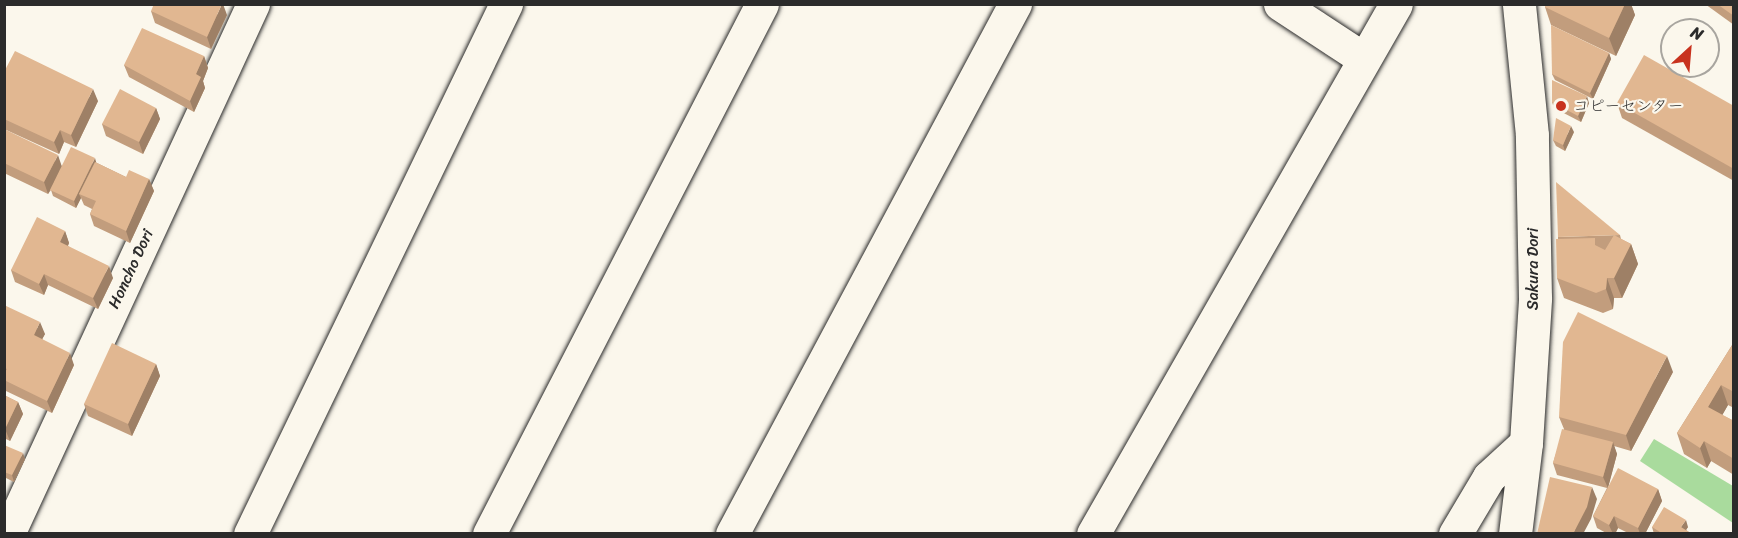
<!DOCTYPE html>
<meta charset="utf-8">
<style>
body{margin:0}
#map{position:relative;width:1738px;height:538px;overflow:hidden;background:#fbf7ec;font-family:Sriracha,"Klee One",sans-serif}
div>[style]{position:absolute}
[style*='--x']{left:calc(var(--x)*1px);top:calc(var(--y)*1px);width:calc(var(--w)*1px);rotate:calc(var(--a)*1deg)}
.green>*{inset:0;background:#a9db9d}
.roads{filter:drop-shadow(0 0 2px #2b2b2b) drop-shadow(0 0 2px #2b2b2b)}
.minor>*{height:33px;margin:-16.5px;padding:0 16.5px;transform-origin:16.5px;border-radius:16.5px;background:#fbf7ec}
.wall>*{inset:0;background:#c29d7d}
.shaded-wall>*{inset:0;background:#9e8066}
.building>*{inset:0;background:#e1b791}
.dots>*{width:16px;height:16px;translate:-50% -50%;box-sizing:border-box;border:3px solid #fbf7ec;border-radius:50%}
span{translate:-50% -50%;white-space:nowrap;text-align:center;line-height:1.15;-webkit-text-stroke:4.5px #fbf7ec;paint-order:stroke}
.poi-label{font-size:16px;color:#2b2b2b}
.left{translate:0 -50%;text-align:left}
.street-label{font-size:16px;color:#2b2b2b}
.frame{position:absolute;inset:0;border:6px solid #2b2b2b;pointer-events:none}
.north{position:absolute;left:1660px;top:18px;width:60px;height:60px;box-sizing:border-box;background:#fbf7ec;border:2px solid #a8a59f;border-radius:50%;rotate:26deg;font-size:16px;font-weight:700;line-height:24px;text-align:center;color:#2b2b2b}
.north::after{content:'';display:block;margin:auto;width:21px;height:27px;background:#c8321e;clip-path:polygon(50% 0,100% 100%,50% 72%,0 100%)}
</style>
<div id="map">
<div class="green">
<i style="clip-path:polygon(1654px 439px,1733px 486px,1733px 523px,1640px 461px)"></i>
</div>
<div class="roads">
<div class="minor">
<i style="--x:1280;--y:4;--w:100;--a:33.2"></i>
<i style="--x:8;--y:534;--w:584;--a:-65.19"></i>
<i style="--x:250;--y:534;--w:589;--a:-64.22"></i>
<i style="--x:489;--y:534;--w:596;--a:-62.75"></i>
<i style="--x:732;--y:534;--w:601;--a:-61.9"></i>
<i style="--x:1093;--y:534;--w:610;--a:-60.24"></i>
<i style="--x:1455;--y:534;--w:66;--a:-59.2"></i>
<i style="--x:1489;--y:477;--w:50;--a:-42.6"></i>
<i style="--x:1515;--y:534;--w:92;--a:-83.1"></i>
<i style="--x:1526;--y:443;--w:145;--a:-86.4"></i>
<i style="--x:1535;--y:298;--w:163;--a:-91.1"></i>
<i style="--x:1532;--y:135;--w:132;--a:-95.7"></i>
</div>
</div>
<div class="wall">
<i style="clip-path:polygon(1546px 4px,1631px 4px,1635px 15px,1616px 56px,1551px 25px,1545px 7px)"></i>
<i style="clip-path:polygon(1705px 4px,1734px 4px,1734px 25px)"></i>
<i style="clip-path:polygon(151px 11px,227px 15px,211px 49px,155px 23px)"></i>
<i style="clip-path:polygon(1609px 53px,1611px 59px,1593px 99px,1555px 80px,1552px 74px)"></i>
<i style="clip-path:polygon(204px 56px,208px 68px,203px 81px,205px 88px,194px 112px,129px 77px,124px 65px)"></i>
<i style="clip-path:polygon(4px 72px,98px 101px,76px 147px,64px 142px,59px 154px,4px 129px)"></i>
<i style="clip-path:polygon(1552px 102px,1589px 103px,1581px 122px,1554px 108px)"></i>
<i style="clip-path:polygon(1617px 103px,1734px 106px,1734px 181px,1622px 118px)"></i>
<i style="clip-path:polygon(156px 108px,160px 119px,143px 154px,106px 136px,102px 124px)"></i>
<i style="clip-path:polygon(4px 129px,62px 166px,97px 163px,126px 177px,149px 179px,154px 191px,130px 243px,94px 226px,90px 214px,92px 209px,84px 205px,81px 198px,76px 208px,53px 196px,51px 190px,48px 194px,4px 173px)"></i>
<i style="clip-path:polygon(1574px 132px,1565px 151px,1556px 146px,1553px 140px)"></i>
<i style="clip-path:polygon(65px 231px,69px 243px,68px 246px,113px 278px,98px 309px,48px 285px,44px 295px,15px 282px,11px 270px)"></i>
<i style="clip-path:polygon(1620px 235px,1621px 239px,1631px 244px,1638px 264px,1622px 298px,1614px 298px,1613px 309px,1603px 313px,1564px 298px,1557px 278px,1558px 239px,1558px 237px)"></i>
<i style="clip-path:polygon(4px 305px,45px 334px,42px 339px,74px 365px,52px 413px,6px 391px,4px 386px)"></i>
<i style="clip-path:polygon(1734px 342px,1734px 408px,1728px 405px,1722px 415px,1734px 421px,1734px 475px,1711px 461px,1707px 468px,1684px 454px,1677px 433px)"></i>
<i style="clip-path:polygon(156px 364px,160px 376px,132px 436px,88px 416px,84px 404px)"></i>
<i style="clip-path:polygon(1673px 372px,1631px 451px,1614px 446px,1617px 454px,1608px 487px,1658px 489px,1662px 501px,1645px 534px,1630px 534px,1618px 528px,1615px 534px,1608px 534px,1597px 528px,1593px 516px,1607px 488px,1557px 475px,1553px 463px,1564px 429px,1559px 417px)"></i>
<i style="clip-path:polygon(4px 395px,18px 402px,23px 414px,10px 441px,4px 438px)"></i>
<i style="clip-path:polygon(4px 445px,25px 459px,14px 482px,4px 477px)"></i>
<i style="clip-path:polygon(1652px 527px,1688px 527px,1686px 530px,1692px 534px,1654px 534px)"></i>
</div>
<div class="shaded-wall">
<i style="clip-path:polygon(222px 4px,223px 4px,227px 15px,211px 49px,207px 37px)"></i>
<i style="clip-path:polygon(1625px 4px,1631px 4px,1635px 15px,1616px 56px,1609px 38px)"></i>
<i style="clip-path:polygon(1609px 53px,1611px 59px,1593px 99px,1590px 93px)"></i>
<i style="clip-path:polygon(204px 56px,208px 68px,203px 81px,205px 88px,194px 112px,190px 101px,196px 74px)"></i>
<i style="clip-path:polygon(93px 89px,98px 101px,76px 147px,71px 135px)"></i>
<i style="clip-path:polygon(1587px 96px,1589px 103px,1581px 122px,1578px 116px)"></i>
<i style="clip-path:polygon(156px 108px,160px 119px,143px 154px,139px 142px)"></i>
<i style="clip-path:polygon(1571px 126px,1574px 132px,1565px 151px,1563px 145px)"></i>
<i style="clip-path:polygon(60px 130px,64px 142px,59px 154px,54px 142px)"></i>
<i style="clip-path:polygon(58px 155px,62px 167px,48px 194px,44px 182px)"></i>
<i style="clip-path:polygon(95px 158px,97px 165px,79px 194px,81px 198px,76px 208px,74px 201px)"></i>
<i style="clip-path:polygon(149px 179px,154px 191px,130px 243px,126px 231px)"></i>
<i style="clip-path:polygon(65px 231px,69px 243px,64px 254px,60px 242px)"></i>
<i style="clip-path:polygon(1631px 244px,1638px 264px,1622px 298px,1614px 278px)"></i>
<i style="clip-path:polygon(109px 266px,113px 278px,98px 309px,93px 298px)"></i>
<i style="clip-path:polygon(44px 274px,48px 285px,44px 295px,39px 284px)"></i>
<i style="clip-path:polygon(1607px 278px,1614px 298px,1613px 309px,1606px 289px)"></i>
<i style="clip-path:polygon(40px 322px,45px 334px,38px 347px,34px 335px)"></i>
<i style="clip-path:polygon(70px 353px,74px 365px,52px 413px,47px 401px)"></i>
<i style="clip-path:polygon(1667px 356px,1673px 372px,1631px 451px,1626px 435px)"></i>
<i style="clip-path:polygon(156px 364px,160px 376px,132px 436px,128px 424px)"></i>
<i style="clip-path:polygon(1721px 385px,1728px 405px,1715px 428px,1708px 407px)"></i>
<i style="clip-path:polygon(18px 402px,23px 414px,10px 441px,5px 429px)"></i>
<i style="clip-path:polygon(1704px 441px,1711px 461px,1707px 468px,1700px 448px)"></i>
<i style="clip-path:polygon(1613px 442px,1617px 454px,1608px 488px,1603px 477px)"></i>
<i style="clip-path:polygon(23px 453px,25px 459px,14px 482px,12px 475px)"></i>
<i style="clip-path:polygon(1592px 487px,1597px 499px,1591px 519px,1583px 534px,1573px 534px)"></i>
<i style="clip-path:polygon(1658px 489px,1662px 501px,1645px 534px,1640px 534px,1638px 528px)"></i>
<i style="clip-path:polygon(1614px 516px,1618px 528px,1615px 534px,1613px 534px,1609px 525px)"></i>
<i style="clip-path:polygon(1686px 520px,1688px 527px,1684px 533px,1681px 527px)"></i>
</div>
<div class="building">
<i style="clip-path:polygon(154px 4px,222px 4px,207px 37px,151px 11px)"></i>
<i style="clip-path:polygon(1546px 4px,1625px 4px,1609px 38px,1545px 7px)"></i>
<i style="clip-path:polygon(1717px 4px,1734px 4px,1734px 16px)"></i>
<i style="clip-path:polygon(1551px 25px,1609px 53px,1590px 93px,1552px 74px)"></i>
<i style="clip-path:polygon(142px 28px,204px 56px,196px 74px,201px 77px,190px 101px,124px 65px)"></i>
<i style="clip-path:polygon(15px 51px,93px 89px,71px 135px,60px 130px,54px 142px,4px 119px,4px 72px)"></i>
<i style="clip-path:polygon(1644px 55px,1734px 106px,1734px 169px,1617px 103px)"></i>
<i style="clip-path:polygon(1552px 80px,1587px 96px,1578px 116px,1552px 102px)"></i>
<i style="clip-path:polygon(120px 89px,156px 108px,139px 142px,102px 124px)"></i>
<i style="clip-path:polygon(1556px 118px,1571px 126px,1563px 145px,1553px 140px)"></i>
<i style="clip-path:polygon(4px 129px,58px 155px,44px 182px,4px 163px)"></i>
<i style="clip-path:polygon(71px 147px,95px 158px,74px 201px,50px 190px)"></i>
<i style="clip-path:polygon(95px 162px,126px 177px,129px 170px,149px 179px,126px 231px,90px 214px,96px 201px,79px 194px)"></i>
<i style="clip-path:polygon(1556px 182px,1620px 235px,1558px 237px)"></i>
<i style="clip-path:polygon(37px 217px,65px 231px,60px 242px,109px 266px,93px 298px,44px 274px,39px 284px,11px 270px)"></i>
<i style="clip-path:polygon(1614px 235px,1631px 244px,1614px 278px,1607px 278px,1606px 289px,1596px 293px,1557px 278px,1556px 239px,1595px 238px,1595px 245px,1605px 250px)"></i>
<i style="clip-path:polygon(4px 305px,40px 322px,34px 335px,70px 353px,47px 401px,4px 380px,4px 373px,7px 369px,4px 368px)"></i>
<i style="clip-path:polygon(1578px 312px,1667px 356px,1626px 435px,1559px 417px,1563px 342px)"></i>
<i style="clip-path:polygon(1734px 342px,1734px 392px,1721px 385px,1708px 407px,1734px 421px,1734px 459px,1704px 441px,1700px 448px,1677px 433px)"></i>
<i style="clip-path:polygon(112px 343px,156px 364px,128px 424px,84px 404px)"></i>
<i style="clip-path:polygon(4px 395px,18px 402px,5px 429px,4px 429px)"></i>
<i style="clip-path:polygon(1562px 429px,1613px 442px,1603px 477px,1553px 463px)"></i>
<i style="clip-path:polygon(4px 445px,23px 453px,12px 475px,4px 472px)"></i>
<i style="clip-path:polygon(1618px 468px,1658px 489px,1638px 528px,1614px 516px,1609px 525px,1593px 516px)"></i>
<i style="clip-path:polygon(1550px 477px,1592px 487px,1587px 507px,1573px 534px,1537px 534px)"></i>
<i style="clip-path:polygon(1664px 507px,1686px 520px,1681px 527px,1692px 534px,1659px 534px,1660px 532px,1652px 527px)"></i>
</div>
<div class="dots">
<i style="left:1561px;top:106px;background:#c8321e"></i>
</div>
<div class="poi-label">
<span class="left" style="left:1573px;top:106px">コピーセンター</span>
</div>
<div class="street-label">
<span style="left:131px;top:269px;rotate:-65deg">Honcho Dori</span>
<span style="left:1533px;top:269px;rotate:-90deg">Sakura Dori</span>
</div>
<div class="frame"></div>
<div class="north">N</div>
</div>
